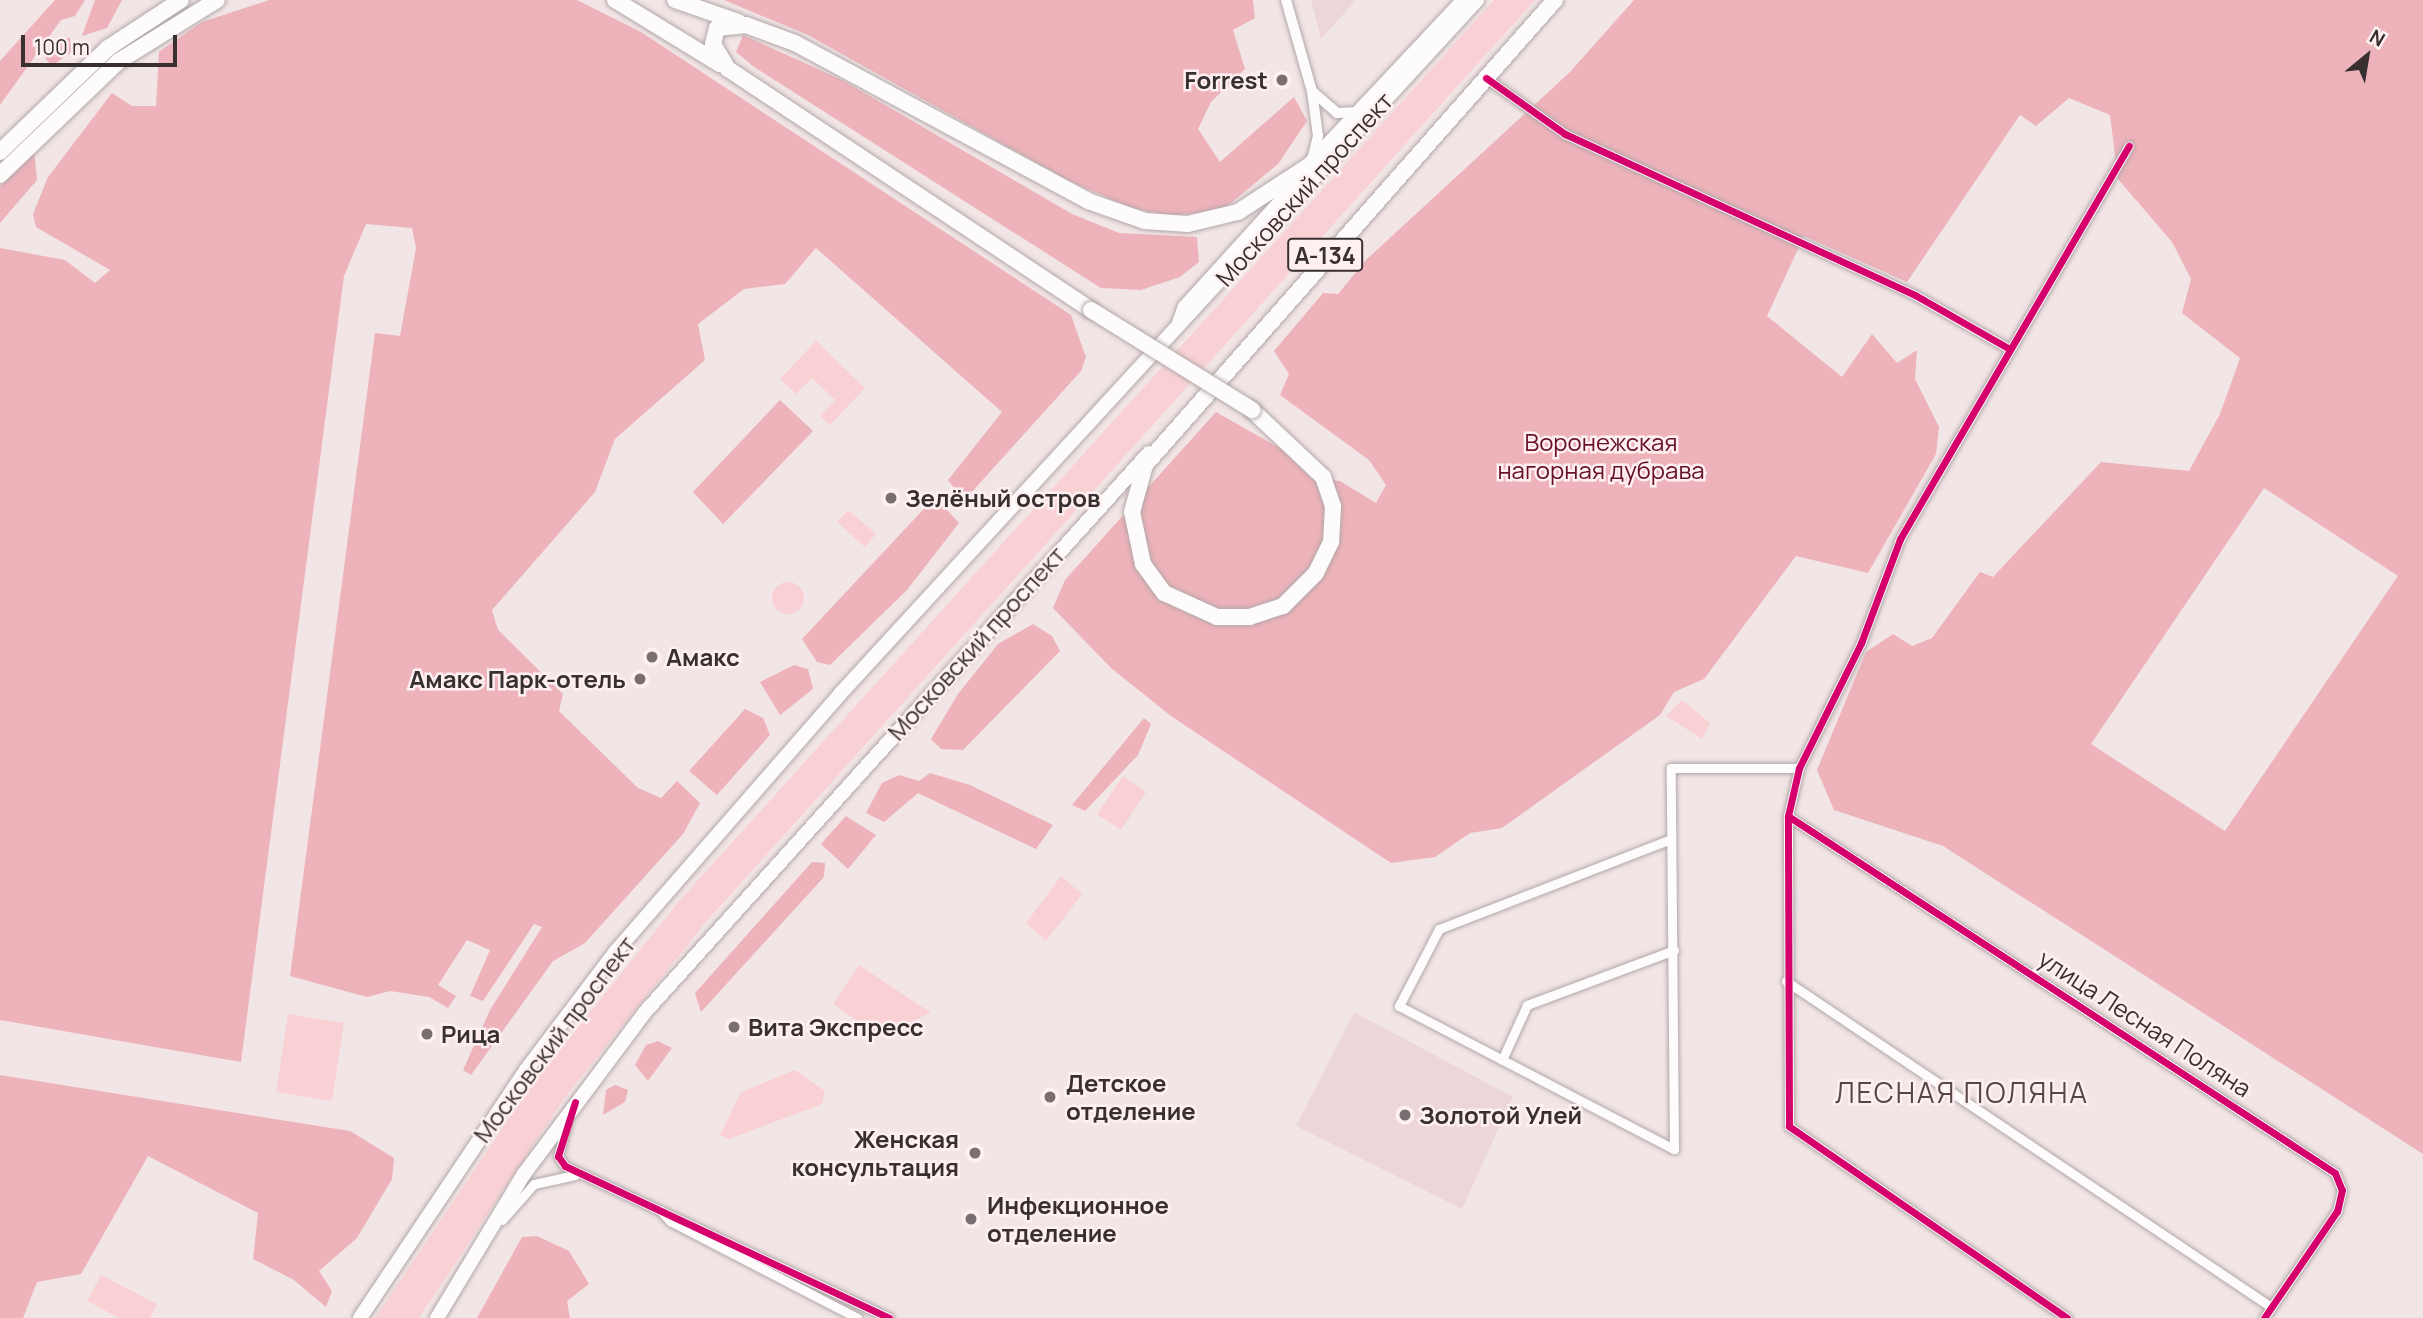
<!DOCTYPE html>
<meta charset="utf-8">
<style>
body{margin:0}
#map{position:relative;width:2423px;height:1318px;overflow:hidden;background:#f2e5e6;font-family:Manrope,sans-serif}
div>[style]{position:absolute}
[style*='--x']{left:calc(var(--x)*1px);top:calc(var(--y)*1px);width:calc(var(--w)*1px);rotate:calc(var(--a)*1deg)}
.built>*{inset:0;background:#ecd6d8}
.green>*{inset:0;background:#f9d1d5}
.round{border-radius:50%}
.forest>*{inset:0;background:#eeb2ba}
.roads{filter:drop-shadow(0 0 2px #b2a8a9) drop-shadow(0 0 2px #b2a8a9)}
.minor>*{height:9px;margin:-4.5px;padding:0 4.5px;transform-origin:4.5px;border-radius:4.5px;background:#fdfbfb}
.tertiary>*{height:10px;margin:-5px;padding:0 5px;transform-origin:5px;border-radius:5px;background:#fdfbfb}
.primary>*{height:14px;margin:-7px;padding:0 7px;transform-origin:7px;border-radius:7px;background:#fdfbfb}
.trunk>*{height:16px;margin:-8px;padding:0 8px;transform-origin:8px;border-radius:8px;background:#fdfbfb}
.bridges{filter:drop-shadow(0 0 2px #b2a8a9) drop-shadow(0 0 2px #b2a8a9)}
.trunk-bridge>*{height:16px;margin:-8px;padding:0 8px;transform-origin:8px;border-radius:8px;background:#fdfbfb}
.cycleway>*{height:7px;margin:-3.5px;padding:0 3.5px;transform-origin:3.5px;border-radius:3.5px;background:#d6006c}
.dots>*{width:19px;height:19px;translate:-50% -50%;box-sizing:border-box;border:4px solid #fef0f1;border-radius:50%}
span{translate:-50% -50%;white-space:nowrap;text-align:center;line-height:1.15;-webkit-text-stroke:5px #fef0f1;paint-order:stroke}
.shield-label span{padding:2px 5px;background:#fef0f1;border:2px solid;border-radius:5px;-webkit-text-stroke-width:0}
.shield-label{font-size:23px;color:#383030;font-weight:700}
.poi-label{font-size:24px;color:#383030;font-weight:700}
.right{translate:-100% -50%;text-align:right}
.left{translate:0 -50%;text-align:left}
.street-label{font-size:24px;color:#383030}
.park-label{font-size:24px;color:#671027}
.quarter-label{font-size:28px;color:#574547;letter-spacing:2px}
.north{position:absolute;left:2332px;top:21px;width:70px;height:70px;-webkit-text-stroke:5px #fef0f1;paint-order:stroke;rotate:30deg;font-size:19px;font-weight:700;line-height:28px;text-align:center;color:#383030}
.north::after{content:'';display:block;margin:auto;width:24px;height:32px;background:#383030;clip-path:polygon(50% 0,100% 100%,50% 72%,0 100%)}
.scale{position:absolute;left:21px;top:35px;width:156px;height:32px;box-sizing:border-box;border:4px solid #383030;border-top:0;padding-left:9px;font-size:21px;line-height:24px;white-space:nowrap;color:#383030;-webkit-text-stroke:5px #fef0f1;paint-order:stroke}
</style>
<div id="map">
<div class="built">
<i style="clip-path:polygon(1311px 0,1356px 0,1321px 39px)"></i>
<i style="clip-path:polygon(1354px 1012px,1513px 1097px,1462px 1209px,1296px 1126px)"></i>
</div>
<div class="green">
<i style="clip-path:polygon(1494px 0,1535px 0,706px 922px,565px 1097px,419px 1318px,375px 1318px,531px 1086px,680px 900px)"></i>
<i style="clip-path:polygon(816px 341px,865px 388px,830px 425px,820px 416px,835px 400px,812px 378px,796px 394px,780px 379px)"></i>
<i style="clip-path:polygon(848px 510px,876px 534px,865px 547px,837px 522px)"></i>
<i class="round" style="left:772px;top:582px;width:32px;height:32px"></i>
<i style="clip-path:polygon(1682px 700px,1710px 723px,1702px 739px,1666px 716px)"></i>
<i style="clip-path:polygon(1123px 776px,1146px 792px,1121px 830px,1097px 814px)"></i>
<i style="clip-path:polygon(1061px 876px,1082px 894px,1046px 941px,1026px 923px)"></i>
<i style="clip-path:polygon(859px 965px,931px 1013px,879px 1036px,833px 1004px)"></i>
<i style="clip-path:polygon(288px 1014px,344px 1023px,332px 1101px,276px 1092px)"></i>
<i style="clip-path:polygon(795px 1070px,825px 1091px,822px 1104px,729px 1139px,720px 1135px,741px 1092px)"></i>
<i style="clip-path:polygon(101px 1275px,157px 1304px,150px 1318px,119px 1318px,87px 1301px)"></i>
</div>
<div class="forest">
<i style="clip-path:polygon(55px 0,85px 0,75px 16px,61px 20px,0 105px,0 61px)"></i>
<i style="clip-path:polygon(95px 0,122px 0,107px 28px,82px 36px)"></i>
<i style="clip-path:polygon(269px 0,577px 0,641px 32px,1071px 315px,1086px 357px,1081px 371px,970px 494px,958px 493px,948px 480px,1002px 412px,816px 248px,785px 284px,744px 289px,698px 324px,705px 360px,615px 439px,595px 492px,492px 610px,498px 630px,563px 694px,559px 711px,638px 788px,661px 798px,677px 781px,700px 803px,683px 834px,585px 943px,553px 961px,471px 1075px,463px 1070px,490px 1010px,542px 927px,534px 924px,483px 1001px,470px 996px,490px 950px,467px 940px,438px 985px,456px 996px,448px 1008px,429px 997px,390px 991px,367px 997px,290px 976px,375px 333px,400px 336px,416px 248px,412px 228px,366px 224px,344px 276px,241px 1062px,0 1020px,0 248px,65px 260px,95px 283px,110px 270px,36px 227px,33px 214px,48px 177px,112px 93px,132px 106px,156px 106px,159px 52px,202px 22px)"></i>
<i style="clip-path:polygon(724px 0,1253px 0,1255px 18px,1233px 30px,1245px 69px,1211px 102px,1198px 129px,1220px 162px,1294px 97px,1307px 121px,1278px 164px,1225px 208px,1175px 216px,1134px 209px,1069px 181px,808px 35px)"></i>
<i style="clip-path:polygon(evenodd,1634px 0,2423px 0,2423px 1154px,1943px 846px,1834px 810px,1817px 770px,1866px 652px,1893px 634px,1912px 646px,1932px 638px,1980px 572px,1993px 577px,2101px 462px,2189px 471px,2220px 414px,2240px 358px,2182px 313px,2191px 279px,2172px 242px,2118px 179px,2110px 115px,2069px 98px,2036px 126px,2020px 115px,1907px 282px,1804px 236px,1767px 316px,1842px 377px,1872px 334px,1897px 363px,1917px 350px,1915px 379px,1939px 427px,1936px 454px,1868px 573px,1796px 556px,1704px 679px,1674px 692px,1660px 715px,1502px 828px,1470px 833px,1435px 857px,1391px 863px,1171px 716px,1111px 668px,1053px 608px,1065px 580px,1216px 412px,1285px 451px,1311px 478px,1340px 481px,1376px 503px,1386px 485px,1369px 460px,1280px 395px,1289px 374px,1274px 351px,1323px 293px,1338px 294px,1366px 260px,1570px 72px,1634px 0,2264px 488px,2398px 576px,2225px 831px,2091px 744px,2264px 488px)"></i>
<i style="clip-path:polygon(743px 35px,844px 81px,1072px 214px,1119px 233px,1197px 237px,1199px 262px,1180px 277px,1141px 290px,1101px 288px,754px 67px,736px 52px)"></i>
<i style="clip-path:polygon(61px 38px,70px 38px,71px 52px,52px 66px,45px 58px)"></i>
<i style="clip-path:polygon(34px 149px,37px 180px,0 223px,0 186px)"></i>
<i style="clip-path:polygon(780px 400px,813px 431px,723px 524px,693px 492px)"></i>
<i style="clip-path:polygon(935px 497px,959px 523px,907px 590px,830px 665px,817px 662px,802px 639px)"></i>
<i style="clip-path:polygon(1033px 624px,1052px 636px,1060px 651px,963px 750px,941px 749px,931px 739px,958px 694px,998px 644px)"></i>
<i style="clip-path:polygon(794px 665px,808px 669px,813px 689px,780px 715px,760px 682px)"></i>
<i style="clip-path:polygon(745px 709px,763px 718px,770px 735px,717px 795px,689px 771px)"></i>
<i style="clip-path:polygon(1144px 718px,1151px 724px,1138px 755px,1085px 811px,1072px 805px)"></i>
<i style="clip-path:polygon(930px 773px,970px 785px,1053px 825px,1036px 849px,918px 793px,884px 822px,866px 813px,882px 783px,899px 775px,919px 781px)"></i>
<i style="clip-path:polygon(846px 816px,876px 835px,848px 869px,821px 844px)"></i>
<i style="clip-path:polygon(812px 862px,825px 863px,824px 877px,701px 1012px,695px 993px)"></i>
<i style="clip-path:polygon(658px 1041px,672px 1048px,648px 1081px,635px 1065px,646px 1045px)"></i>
<i style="clip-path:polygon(0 1075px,350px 1131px,394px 1158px,392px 1179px,357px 1238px,319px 1271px,332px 1291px,326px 1307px,294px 1280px,253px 1259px,258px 1213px,148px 1156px,81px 1274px,37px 1282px,23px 1318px,0 1318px)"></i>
<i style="clip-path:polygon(615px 1085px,628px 1090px,625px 1102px,603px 1115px,606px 1090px)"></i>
<i style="clip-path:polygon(537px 1236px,569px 1251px,589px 1284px,567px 1301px,570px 1318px,477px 1318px,522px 1237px)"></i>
</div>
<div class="roads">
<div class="minor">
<i style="--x:1486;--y:78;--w:97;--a:35.3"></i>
<i style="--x:1565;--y:134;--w:385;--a:24.7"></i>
<i style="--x:1915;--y:295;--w:107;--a:29.7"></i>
<i style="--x:1788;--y:816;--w:653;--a:33.13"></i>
<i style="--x:2335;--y:1173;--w:18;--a:68"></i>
<i style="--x:2342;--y:1190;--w:22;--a:103"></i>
<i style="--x:2337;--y:1211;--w:130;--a:124.3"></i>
<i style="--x:1671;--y:839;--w:249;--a:158.8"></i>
<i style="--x:1439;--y:929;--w:87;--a:117.5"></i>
<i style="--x:1399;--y:1006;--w:310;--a:27.5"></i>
<i style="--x:1674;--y:1149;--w:381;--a:-90.5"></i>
<i style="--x:1671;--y:768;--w:128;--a:0"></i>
<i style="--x:1786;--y:981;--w:584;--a:33.91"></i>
<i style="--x:1502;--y:1060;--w:60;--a:-65.6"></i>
<i style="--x:1527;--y:1005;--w:157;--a:-20.5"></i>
<i style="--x:567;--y:1123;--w:34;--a:105"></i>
<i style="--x:558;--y:1156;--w:12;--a:55"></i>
<i style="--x:565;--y:1166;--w:358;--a:25.1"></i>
<i style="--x:660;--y:1210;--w:15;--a:48"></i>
<i style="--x:670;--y:1221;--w:211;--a:27.4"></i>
<i style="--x:502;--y:1220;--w:48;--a:-48.4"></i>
<i style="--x:534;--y:1184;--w:42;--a:-12.4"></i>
<i style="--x:2067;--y:1318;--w:338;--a:-145.4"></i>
<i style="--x:1789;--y:1126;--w:310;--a:-90.2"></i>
<i style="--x:1788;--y:816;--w:49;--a:-77.1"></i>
<i style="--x:1799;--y:768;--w:140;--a:-63.6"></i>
<i style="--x:1861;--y:643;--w:111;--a:-69.4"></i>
<i style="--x:1900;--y:539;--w:455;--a:-59.8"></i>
</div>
<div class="tertiary">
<i style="--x:1286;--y:0;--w:95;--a:74.1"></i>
<i style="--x:1312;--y:91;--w:45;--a:82.4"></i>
<i style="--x:1318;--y:136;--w:25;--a:104"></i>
<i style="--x:1313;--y:92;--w:32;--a:41"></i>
<i style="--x:1337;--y:113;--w:21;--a:-3"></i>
<i style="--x:1177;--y:323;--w:18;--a:-71"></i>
<i style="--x:1183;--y:306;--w:176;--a:-47.8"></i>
</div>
<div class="primary">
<i style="--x:360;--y:1318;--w:298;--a:-56.2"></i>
<i style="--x:526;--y:1070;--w:149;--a:-52.9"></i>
<i style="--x:616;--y:951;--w:341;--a:-48.9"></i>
<i style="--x:840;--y:694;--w:942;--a:-47.45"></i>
<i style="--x:437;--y:1318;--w:168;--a:-58.9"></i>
<i style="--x:524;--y:1174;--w:204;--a:-53.2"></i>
<i style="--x:646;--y:1011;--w:751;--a:-47.97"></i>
</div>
<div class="trunk">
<i style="--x:615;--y:0;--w:123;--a:31.4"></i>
<i style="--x:675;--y:0;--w:67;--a:19.2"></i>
<i style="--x:0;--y:152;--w:150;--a:-43.9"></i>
<i style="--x:108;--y:48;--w:87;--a:-33.3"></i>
<i style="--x:0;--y:175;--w:165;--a:-43.8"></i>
<i style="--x:119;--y:61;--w:115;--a:-31.9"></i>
<i style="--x:1091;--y:310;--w:436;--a:-146.4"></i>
<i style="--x:728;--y:69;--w:29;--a:-121"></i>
<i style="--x:713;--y:44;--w:16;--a:-76"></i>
<i style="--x:717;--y:28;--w:29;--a:-6"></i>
<i style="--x:746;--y:25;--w:52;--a:20.2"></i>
<i style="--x:795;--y:43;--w:333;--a:28.3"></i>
<i style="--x:1088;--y:201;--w:60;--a:19.3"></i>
<i style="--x:1145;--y:221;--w:43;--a:4"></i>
<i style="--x:1188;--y:224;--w:51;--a:-13.5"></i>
<i style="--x:1238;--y:212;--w:86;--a:-33.1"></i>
<i style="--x:1310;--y:165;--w:226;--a:-46.8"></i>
<i style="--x:1252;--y:410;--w:98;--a:43.3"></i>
<i style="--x:1323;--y:477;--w:31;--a:71"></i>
<i style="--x:1333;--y:506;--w:36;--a:93"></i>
<i style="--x:1331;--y:542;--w:34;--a:116"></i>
<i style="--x:1316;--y:573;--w:47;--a:135"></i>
<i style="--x:1283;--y:606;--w:35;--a:162"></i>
<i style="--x:1250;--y:617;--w:33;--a:180"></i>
<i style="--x:1217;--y:617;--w:58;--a:-155.6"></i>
<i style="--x:1164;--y:593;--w:36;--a:-126"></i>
<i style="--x:1143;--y:564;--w:53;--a:-101.9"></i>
<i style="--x:1132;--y:512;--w:49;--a:-74.5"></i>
<i style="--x:1145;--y:465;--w:620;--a:-48.6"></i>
</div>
</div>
<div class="bridges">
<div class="trunk-bridge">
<i style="--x:1091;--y:310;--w:190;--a:31.8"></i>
</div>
</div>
<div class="cycleway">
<i style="--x:1486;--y:78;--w:97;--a:35.3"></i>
<i style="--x:1565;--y:134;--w:385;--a:24.7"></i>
<i style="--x:1915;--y:295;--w:107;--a:29.7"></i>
<i style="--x:1788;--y:816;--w:653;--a:33.13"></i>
<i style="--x:2335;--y:1173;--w:18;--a:68"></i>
<i style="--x:2342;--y:1190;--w:22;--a:103"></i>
<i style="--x:2337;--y:1211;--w:130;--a:124.3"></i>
<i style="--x:575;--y:1102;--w:57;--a:107.5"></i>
<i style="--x:558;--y:1156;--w:12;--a:55"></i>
<i style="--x:565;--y:1166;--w:358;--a:25.1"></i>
<i style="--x:2067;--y:1318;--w:338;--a:-145.4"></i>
<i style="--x:1789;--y:1126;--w:310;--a:-90.2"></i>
<i style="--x:1788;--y:816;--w:49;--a:-77.1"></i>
<i style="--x:1799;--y:768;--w:140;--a:-63.6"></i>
<i style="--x:1861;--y:643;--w:111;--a:-69.4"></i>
<i style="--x:1900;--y:539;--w:455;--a:-59.8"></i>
</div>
<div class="dots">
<i style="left:1282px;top:80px;background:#796f70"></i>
<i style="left:891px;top:498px;background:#796f70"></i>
<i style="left:652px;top:657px;background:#796f70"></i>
<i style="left:640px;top:679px;background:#796f70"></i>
<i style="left:734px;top:1027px;background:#796f70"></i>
<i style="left:427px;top:1034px;background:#796f70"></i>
<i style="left:1050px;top:1097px;background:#796f70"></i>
<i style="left:1405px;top:1115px;background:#796f70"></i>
<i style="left:975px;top:1153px;background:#796f70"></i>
<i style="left:971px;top:1219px;background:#796f70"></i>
</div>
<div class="shield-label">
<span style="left:1325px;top:255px">А-134</span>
</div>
<div class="poi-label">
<span class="right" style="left:1268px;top:80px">Forrest</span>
<span class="left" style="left:905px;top:498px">Зелёный остров</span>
<span class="left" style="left:666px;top:657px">Амакс</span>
<span class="right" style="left:626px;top:679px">Амакс Парк-отель</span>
<span class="left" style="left:748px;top:1027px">Вита Экспресс</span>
<span class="left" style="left:441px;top:1034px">Рица</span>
<span class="left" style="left:1066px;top:1097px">Детское<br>отделение</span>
<span class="left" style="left:1419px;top:1115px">Золотой Улей</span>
<span class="right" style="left:959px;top:1153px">Женская<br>консультация</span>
<span class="left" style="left:987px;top:1219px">Инфекционное<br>отделение</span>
</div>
<div class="street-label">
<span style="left:1304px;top:189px;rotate:-48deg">Московский проспект</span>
<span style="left:976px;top:643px;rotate:-48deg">Московский проспект</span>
<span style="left:2145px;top:1023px;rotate:33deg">улица Лесная Поляна</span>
<span style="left:554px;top:1039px;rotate:-53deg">Московский проспект</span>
</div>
<div class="park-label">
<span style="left:1601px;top:456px">Воронежская<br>нагорная дубрава</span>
</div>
<div class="quarter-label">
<span style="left:1962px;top:1092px">ЛЕСНАЯ ПОЛЯНА</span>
</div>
<div class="north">N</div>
<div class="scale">100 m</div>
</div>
